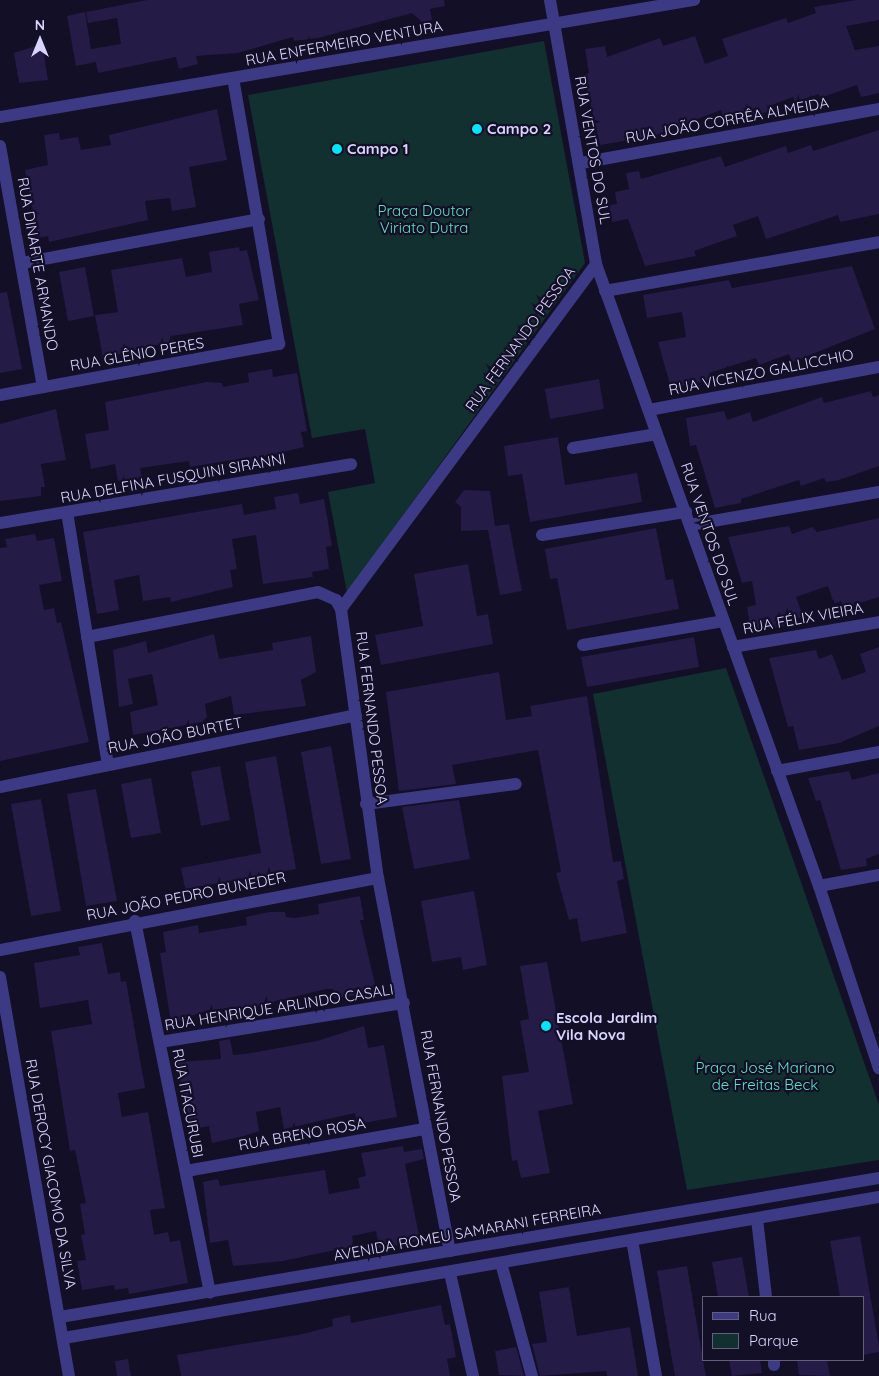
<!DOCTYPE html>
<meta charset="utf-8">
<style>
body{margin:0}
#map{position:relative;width:879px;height:1376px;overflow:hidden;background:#130f26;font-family:Quicksand,sans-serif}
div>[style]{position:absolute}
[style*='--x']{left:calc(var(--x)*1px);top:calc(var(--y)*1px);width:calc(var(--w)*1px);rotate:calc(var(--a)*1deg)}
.green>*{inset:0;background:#12302f}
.building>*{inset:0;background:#241b47}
.minor>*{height:12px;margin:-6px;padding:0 6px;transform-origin:6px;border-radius:6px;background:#3d3a85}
.dots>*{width:14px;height:14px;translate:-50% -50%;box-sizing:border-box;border:2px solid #130f26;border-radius:50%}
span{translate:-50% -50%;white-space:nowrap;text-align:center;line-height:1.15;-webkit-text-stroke:4.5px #130f26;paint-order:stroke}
.street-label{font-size:15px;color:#d9d4ff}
.poi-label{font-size:15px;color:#d9d4ff;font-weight:700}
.left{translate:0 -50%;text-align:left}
.park-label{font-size:15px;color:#5fe0c0}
.legend{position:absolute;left:702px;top:1296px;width:162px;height:65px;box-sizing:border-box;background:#130f26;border:1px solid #625e7d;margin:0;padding:6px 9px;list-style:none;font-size:15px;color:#d9d4ff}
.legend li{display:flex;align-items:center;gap:10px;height:25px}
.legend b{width:25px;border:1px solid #625e7d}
.north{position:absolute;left:15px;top:15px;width:50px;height:50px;-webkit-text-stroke:4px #130f26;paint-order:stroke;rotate:0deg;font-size:14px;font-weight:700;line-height:20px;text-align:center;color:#d9d4ff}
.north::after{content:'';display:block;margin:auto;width:18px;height:22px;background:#d9d4ff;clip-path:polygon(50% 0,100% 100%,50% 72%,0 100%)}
</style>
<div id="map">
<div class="green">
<i style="clip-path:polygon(544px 41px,585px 263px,347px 593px,328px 492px,375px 483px,365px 429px,312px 438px,248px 95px)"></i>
<i style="clip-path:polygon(726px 668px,879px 1105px,879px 1160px,687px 1190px,593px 694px)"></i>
</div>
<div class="building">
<i style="clip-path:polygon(147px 0,444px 0,445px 6px,430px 9px,432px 20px,422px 22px,412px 13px,318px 38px,294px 41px,293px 37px,238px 53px,196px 56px,198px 64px,179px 69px,176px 57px,98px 73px,96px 62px,76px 66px,67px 16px,85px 12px,91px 49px,121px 44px,117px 18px,88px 23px,86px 12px)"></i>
<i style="clip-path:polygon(856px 0,879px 0,879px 20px,846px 26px,855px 50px,879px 46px,879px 93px,861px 97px,857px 85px,820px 98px,819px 94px,795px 102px,793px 97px,769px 106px,771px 111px,725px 123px,721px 110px,653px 136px,600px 145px,584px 75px,589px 73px,585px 49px,605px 46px,607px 57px,660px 38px,663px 46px,695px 36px,705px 64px,728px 56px,722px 39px,786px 18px,788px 23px,816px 13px,814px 7px)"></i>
<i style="clip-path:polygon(42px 44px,48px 80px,19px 83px,14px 53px)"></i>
<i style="clip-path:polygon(217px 109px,227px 160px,189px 167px,196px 207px,172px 211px,170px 198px,145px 201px,148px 220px,49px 242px,48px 236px,38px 238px,25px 170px,48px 165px,44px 135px,59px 133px,60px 140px,78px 137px,81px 150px,111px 145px,109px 135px)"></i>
<i style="clip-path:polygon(879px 130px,879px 214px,840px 222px,838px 215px,766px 239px,758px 216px,733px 225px,737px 236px,694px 251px,696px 256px,645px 266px,628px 219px,612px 222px,609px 205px,617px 204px,615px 192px,629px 189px,626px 173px,639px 171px,641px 179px,721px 156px,725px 167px,786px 146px,788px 153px,811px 145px,813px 151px)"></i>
<i style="clip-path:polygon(239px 247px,240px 251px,247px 250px,259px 300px,239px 304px,243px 325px,172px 336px,173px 341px,103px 358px,95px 315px,118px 312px,111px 270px,182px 258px,186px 277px,212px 272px,209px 252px)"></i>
<i style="clip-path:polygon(852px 266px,875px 329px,792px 362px,789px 354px,759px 365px,756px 358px,709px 373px,712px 380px,671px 388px,658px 342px,686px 337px,682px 312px,647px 318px,643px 295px,729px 280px,732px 288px)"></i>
<i style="clip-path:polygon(85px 267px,94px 316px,68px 321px,59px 272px)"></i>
<i style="clip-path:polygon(7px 292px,22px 369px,0 373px,0 293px)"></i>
<i style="clip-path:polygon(272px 369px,273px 377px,297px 373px,307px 431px,301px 432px,304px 447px,262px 457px,264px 464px,251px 466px,250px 457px,190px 467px,189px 461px,140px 468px,142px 478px,118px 481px,115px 464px,91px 469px,85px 434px,109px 430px,105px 402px,207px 382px,222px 383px,223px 387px,249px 382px,248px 373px)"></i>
<i style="clip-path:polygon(599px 379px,604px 409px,550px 419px,545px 389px)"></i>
<i style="clip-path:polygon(871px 391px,873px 397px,879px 395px,879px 466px,839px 480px,826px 482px,824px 478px,801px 486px,799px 480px,741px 499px,741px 503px,715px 508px,696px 445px,690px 446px,686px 418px,724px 411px,727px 420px,750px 412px,753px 422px,822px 397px,824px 403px)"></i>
<i style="clip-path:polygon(56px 409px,66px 460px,41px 464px,45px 487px,41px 487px,41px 496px,0 501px,0 424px)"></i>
<i style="clip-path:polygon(558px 437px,565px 485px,637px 473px,642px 502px,530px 522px,522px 474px,508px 476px,504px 446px)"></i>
<i style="clip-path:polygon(464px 490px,490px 491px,495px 526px,509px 524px,522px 591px,500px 595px,488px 530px,461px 531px,461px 507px,455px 502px)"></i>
<i style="clip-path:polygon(298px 493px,300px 504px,324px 499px,332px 546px,326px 547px,329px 569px,312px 572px,313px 577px,263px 584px,256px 535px,232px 539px,237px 569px,230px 570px,233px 587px,171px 602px,170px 597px,143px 601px,139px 575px,114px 580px,119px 610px,97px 614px,83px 532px,242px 504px,244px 515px,264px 511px,276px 509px,274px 497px)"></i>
<i style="clip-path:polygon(879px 518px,879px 597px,843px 608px,841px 601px,834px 604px,828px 586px,796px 597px,803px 616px,796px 619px,798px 623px,751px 632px,747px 607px,756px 605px,752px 581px,742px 583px,728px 537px,789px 526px,792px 534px,812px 527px,817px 532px)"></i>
<i style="clip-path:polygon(656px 528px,666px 580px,673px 579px,679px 609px,567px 630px,557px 578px,550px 579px,545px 549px)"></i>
<i style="clip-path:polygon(35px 534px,37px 541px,54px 538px,62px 581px,39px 585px,44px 610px,54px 608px,57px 623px,61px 622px,89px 742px,0 761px,0 548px,7px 547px,5px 539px)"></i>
<i style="clip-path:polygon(468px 564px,477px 616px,488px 614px,493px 644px,381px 665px,375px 635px,423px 626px,414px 574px)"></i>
<i style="clip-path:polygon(214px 634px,219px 659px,273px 650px,272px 643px,311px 636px,316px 672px,301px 680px,306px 706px,234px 715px,231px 696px,205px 704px,207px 717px,202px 722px,133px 735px,130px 712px,158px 705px,152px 674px,128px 679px,133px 704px,119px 707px,113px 650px,146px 641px,148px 653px)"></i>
<i style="clip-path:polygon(694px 637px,699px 667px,587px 687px,581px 657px)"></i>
<i style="clip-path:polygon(879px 647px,879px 726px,839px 743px,799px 750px,793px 726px,788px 727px,769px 658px,816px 650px,819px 659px,832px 654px,842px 680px,866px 672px,860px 654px)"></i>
<i style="clip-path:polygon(499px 672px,506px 720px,532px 716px,530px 706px,587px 696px,613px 862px,621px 861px,624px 879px,617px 881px,627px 933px,581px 942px,577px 918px,569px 920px,556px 873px,561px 872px,538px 750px,452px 765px,456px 784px,399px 791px,386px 692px)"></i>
<i style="clip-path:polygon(331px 746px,351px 859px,321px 864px,301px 752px)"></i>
<i style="clip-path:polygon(276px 756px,296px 869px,185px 889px,181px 868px,261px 853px,245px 762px)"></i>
<i style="clip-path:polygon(220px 766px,230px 820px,201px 826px,191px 772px)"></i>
<i style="clip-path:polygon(849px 771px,852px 780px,879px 773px,879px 854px,866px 859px,867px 866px,841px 870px,820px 800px,816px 801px,808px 778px)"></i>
<i style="clip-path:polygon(151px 778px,161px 833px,131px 838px,121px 784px)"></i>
<i style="clip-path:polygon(96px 789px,117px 901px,86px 906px,67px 794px)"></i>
<i style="clip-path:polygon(41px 799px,61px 911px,31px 916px,11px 804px)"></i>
<i style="clip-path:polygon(459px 800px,470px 859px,414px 869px,402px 807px)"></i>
<i style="clip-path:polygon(474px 891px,487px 965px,463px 970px,461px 957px,432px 962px,421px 901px)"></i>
<i style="clip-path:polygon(360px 896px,364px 920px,360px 920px,377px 993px,334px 998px,333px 989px,326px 989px,256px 1006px,208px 1010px,171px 1023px,160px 953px,166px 952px,163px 932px,198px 925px,199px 933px,247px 925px,246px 917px,269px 912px,285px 912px,286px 917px,295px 918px,319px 914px,318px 904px)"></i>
<i style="clip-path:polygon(102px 943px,108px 974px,120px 972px,121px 982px,126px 981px,145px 1088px,118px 1093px,122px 1117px,148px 1112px,165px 1208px,150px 1210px,154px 1235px,168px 1232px,170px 1242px,180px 1240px,188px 1283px,129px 1294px,128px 1288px,115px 1290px,114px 1285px,82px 1290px,77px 1261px,86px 1260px,81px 1235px,85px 1234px,80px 1204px,86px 1203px,75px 1150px,70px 1151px,51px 1031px,92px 1024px,88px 1000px,40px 1008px,34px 963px,80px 955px,78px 947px)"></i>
<i style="clip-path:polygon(547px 962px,573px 1104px,538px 1111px,550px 1173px,521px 1178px,517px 1160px,512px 1161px,502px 1076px,529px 1072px,520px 1021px,529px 1019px,520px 966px)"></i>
<i style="clip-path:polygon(364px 1026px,368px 1048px,384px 1045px,397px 1117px,357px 1124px,355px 1113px,284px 1129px,280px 1107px,256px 1112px,259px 1131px,244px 1136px,212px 1143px,209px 1126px,190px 1130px,177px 1062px,221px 1059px,219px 1041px,230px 1039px,233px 1055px,245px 1054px,317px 1041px)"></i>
<i style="clip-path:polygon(403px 1146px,404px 1152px,422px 1149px,424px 1159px,405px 1164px,420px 1241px,379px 1248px,376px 1231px,352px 1236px,354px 1246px,283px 1261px,233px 1266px,228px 1240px,210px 1243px,203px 1182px,218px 1179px,220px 1186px,325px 1170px,329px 1194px,360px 1188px,358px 1178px,366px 1176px,361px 1153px)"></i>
<i style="clip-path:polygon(860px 1236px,879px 1346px,879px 1352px,863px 1355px,863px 1297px,840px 1297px,830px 1241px)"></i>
<i style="clip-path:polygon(742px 1257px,749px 1297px,718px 1297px,712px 1262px)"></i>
<i style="clip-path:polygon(687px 1266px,703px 1360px,706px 1376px,675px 1376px,667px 1331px,657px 1271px)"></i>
<i style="clip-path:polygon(569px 1287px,577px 1336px,630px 1327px,638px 1376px,607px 1376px,606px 1371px,540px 1376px,532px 1344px,547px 1342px,539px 1292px)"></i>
<i style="clip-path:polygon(441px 1305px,445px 1325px,450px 1324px,456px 1357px,447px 1359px,450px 1376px,181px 1376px,177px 1355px,303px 1334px,333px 1326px,332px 1319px,350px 1315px,351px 1323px)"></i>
<i style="clip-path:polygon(516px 1347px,524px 1376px,499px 1375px,495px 1351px)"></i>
<i style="clip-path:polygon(128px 1359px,131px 1376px,117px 1376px,115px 1361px)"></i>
<i style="clip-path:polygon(729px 1360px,760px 1360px,762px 1373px,732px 1376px)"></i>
<i style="clip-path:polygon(797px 1360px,827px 1360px,830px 1376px,799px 1375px)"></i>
</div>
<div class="minor">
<i style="--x:550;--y:0;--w:268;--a:80.1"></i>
<i style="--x:596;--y:264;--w:661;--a:70.28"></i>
<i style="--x:819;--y:886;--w:192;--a:71.8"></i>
<i style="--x:0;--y:117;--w:704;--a:-9.57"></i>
<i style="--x:0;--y:146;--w:245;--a:79.9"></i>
<i style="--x:581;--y:163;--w:303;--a:-10.3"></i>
<i style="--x:22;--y:263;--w:241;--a:-10.5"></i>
<i style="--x:605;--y:291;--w:278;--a:-10.1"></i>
<i style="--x:0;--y:395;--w:284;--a:-10.4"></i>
<i style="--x:279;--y:344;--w:270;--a:-99.8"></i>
<i style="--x:649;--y:410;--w:234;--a:-10.6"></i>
<i style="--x:573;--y:448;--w:85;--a:-9.5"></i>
<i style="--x:67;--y:512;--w:256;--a:80.8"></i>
<i style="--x:0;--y:523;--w:356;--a:-9.5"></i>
<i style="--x:690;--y:525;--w:192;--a:-9.9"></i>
<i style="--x:542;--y:535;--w:146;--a:-9.1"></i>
<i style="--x:341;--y:609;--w:429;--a:-53.5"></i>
<i style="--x:87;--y:637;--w:235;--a:-11"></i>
<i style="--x:318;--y:592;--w:20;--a:24"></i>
<i style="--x:336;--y:600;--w:10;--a:61"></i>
<i style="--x:341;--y:609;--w:272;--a:82.2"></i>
<i style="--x:378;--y:878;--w:380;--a:79.1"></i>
<i style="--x:583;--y:645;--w:142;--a:-9.7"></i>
<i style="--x:733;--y:647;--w:148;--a:-9.7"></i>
<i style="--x:777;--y:771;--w:104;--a:-10.6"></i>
<i style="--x:0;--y:787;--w:363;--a:-11.4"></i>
<i style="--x:366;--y:804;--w:151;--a:-7.6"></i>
<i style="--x:819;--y:886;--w:61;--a:-10.4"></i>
<i style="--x:135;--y:921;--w:379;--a:78.6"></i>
<i style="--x:0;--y:950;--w:385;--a:-10.8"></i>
<i style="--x:0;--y:977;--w:405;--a:80.2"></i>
<i style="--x:160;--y:1042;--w:247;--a:-9.1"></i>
<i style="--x:186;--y:1171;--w:242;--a:-10"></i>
<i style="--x:757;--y:1219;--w:79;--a:83.4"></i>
<i style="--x:632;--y:1240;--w:138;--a:80"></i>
<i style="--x:501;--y:1263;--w:117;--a:74.7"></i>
<i style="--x:450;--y:1273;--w:106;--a:77.4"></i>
<i style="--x:60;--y:1317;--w:831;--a:-9.63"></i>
<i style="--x:64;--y:1338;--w:827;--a:-9.82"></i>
<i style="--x:774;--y:1360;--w:5;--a:90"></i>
</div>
<div class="dots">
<i style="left:477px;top:129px;background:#00e5ff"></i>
<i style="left:337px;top:149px;background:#00e5ff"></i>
<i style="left:546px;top:1026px;background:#00e5ff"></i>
</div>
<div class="street-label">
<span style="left:344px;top:43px;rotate:-10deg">RUA ENFERMEIRO VENTURA</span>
<span style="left:727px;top:120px;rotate:-10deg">RUA JOÃO CORRÊA ALMEIDA</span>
<span style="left:593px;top:150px;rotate:80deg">RUA VENTOS DO SUL</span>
<span style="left:38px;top:264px;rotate:80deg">RUA DINARTE ARMANDO</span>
<span style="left:520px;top:339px;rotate:-54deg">RUA FERNANDO PESSOA</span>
<span style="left:137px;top:354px;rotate:-10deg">RUA GLÊNIO PERES</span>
<span style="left:761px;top:372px;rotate:-11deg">RUA VICENZO GALLICCHIO</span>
<span style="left:173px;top:478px;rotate:-10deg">RUA DELFINA FUSQUINI SIRANNI</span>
<span style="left:710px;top:534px;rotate:71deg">RUA VENTOS DO SUL</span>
<span style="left:803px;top:618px;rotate:-10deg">RUA FÉLIX VIEIRA</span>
<span style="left:372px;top:718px;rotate:83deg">RUA FERNANDO PESSOA</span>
<span style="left:175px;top:735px;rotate:-11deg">RUA JOÃO BURTET</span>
<span style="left:186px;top:896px;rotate:-11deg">RUA JOÃO PEDRO BUNEDER</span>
<span style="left:279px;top:1007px;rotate:-9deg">RUA HENRIQUE ARLINDO CASALI</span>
<span style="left:188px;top:1103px;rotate:79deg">RUA ITACURUBI</span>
<span style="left:441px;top:1116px;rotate:80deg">RUA FERNANDO PESSOA</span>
<span style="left:302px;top:1134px;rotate:-10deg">RUA BRENO ROSA</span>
<span style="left:51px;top:1174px;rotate:80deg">RUA DEROCY GIACOMO DA SILVA</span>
<span style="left:467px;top:1232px;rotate:-10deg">AVENIDA ROMEU SAMARANI FERREIRA</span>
</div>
<div class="poi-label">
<span class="left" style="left:487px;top:129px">Campo 2</span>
<span class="left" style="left:347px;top:149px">Campo 1</span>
<span class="left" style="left:556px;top:1026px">Escola Jardim<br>Vila Nova</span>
</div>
<div class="park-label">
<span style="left:424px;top:219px">Praça Doutor<br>Viriato Dutra</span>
<span style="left:765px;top:1076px">Praça José Mariano<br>de Freitas Beck</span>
</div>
<ul class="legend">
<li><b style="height:6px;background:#3d3a85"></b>Rua</li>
<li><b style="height:14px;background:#12302f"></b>Parque</li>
</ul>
<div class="north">N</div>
</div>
